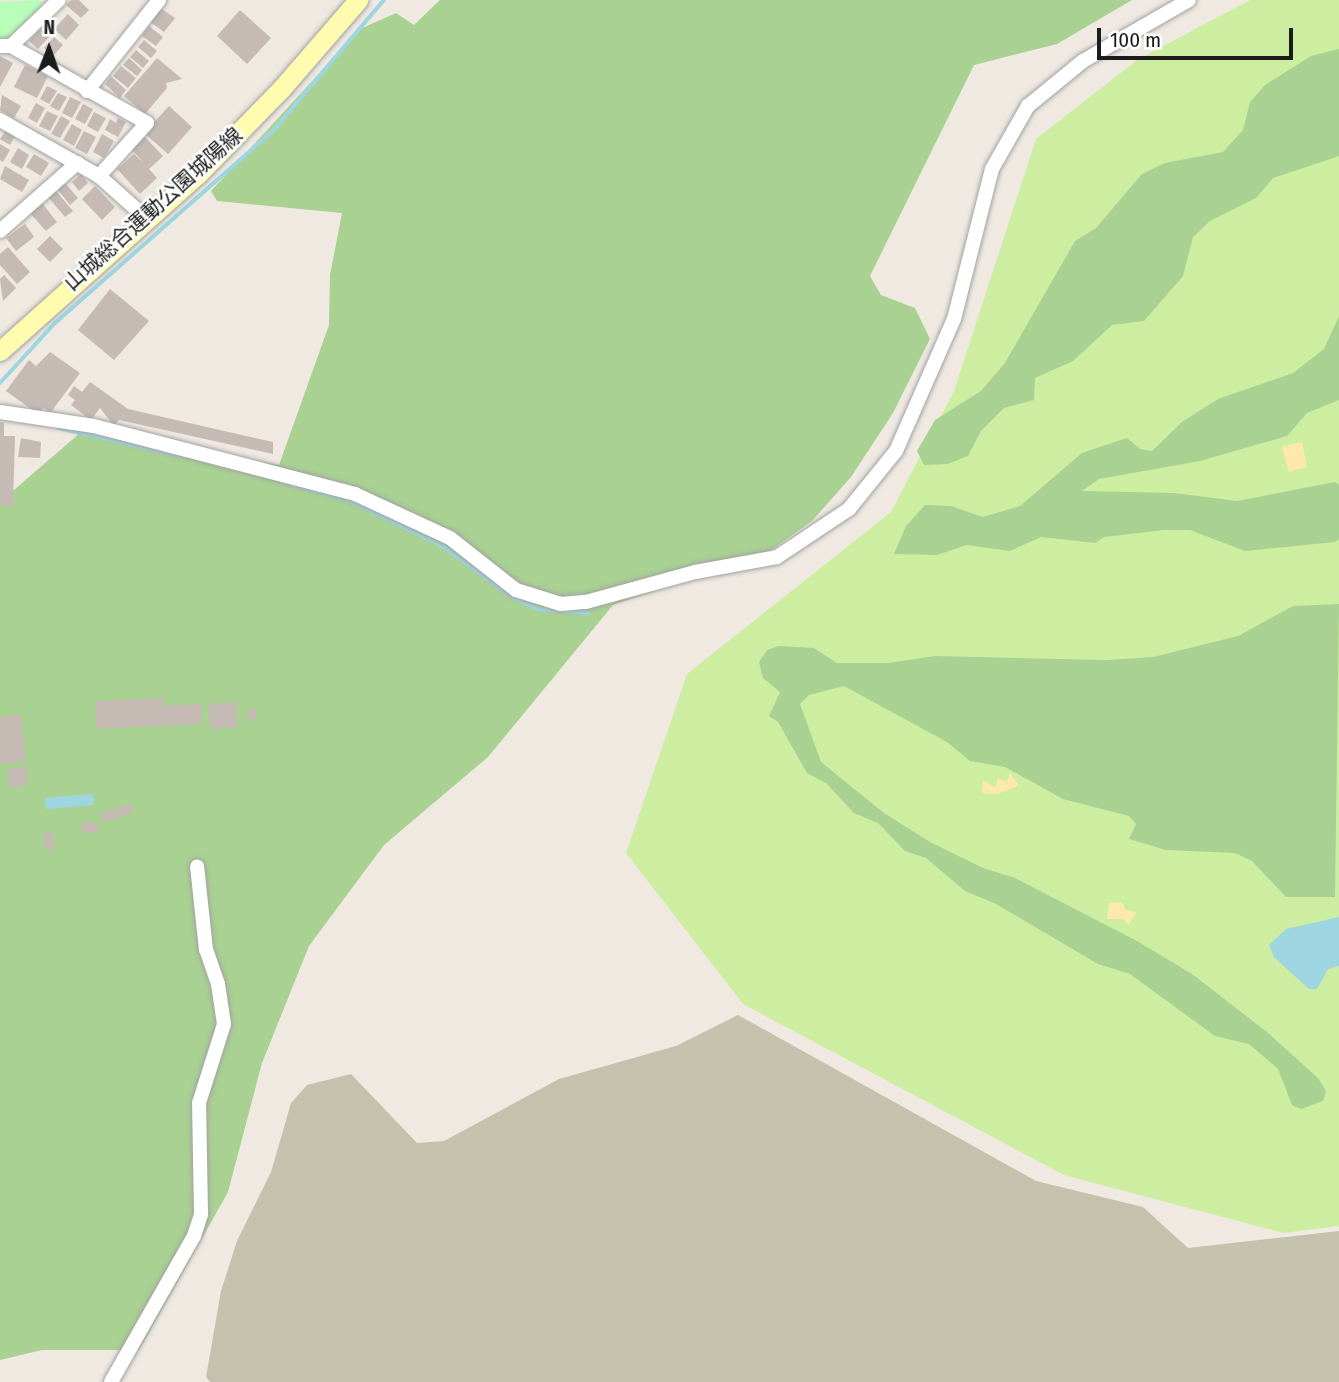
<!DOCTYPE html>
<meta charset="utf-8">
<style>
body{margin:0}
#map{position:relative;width:1339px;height:1382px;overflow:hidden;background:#efe9e1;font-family:"Fira Sans Condensed","Noto Sans JP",sans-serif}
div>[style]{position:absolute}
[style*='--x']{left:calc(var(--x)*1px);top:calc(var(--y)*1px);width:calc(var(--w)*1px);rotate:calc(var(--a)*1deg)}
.construction>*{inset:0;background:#c4c2ac}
.grass>*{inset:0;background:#cdeea1}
.forest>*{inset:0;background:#a9d192}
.sand>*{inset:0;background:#ffe8ae}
.park>*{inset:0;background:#b8feb8}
.water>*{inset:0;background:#9dd6e0}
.stream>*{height:3.5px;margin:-1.75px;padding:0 1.75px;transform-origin:1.75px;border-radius:1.75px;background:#9dd6e0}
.building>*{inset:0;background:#c6bab4}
.roads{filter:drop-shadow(0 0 2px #a3a3a3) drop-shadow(0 0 2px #a3a3a3)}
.minor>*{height:14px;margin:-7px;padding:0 7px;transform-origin:7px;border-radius:7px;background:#fff}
.secondary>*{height:19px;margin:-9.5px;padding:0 9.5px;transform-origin:9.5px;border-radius:9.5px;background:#fffcaf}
span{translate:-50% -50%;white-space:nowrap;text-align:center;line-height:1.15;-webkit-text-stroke:5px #fff;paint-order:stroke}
.street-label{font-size:21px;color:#1c1c1c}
.north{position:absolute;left:14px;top:14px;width:70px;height:70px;-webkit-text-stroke:5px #fff;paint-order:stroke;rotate:1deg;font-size:19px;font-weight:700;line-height:28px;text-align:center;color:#1c1c1c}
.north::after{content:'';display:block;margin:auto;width:24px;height:32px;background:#1c1c1c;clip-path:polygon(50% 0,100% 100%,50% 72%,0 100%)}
.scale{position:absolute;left:1097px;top:28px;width:196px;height:32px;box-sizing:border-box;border:4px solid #1c1c1c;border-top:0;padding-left:9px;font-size:21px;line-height:24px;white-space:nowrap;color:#1c1c1c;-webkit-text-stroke:5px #fff;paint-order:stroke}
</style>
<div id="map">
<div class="construction">
<i style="clip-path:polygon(738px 1015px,1036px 1181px,1143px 1207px,1188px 1248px,1339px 1231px,1339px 1382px,210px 1382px,206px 1377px,221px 1291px,237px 1241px,271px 1172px,291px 1103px,307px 1085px,351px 1074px,417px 1143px,444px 1141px,559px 1079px,676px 1046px)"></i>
</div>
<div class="grass">
<i style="clip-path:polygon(1250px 0,1339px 0,1339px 1226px,1283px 1233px,1064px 1175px,743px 1004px,626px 853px,687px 674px,891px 512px,954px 391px,1036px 139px,1137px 60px)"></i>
</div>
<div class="forest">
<i style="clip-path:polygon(440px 0,1132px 0,1057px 44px,974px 65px,870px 276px,881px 295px,915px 308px,930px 339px,893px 413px,851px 477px,812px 521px,767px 553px,613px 605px,488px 757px,384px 845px,309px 946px,262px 1063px,228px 1192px,139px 1350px,42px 1350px,0 1360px,0 502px,80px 433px,279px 465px,329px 325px,330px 275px,342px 213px,217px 201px,211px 191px,360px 29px,396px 13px,414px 25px)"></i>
<i style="clip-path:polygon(1339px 49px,1339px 156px,1273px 178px,1256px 198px,1210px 221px,1193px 237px,1183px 276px,1144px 321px,1112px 325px,1073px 361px,1035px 378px,1034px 400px,1004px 408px,981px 431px,968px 456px,948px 464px,924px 465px,917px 451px,935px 420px,981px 391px,1005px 363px,1075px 241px,1096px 228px,1142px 174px,1165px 163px,1223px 152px,1243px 130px,1250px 102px,1265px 85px,1311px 56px)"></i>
<i style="clip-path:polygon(1339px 316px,1339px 400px,1307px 413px,1287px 436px,1200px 461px,1099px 479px,1082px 491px,1174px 493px,1237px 501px,1335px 482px,1339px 485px,1339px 539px,1335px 542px,1245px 551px,1190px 530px,1164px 530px,1104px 537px,1095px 543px,1041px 537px,1010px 551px,967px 545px,937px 555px,894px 554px,906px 526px,925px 505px,951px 506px,983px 517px,1020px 506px,1082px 453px,1127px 438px,1140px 449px,1152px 451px,1182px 422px,1218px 399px,1293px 373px,1324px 349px)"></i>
<i style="clip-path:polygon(1339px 604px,1335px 897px,1286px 897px,1252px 861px,1235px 853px,1166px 850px,1129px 839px,1136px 824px,1129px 816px,1063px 799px,1005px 767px,970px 761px,947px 742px,844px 686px,809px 695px,800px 704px,821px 762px,884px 813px,930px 842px,983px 868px,1015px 878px,1137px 941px,1192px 974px,1267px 1032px,1318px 1078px,1326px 1091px,1323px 1101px,1301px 1109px,1292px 1105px,1278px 1069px,1249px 1044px,1215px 1036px,1130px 974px,1098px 964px,996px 904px,965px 891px,926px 858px,905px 851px,878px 823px,854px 813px,826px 783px,807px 773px,778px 722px,769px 716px,780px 692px,763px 678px,759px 662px,767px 650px,779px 646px,814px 648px,837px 663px,888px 663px,935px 656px,1107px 660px,1153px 657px,1238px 636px,1293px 606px)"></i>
</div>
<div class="sand">
<i style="clip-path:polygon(1302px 442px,1307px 467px,1289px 472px,1282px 447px)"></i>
<i style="clip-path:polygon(1010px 773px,1018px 784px,1016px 787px,997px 794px,982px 793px,983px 781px,996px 787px,997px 778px,1007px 782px)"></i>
<i style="clip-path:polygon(1121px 902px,1126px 910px,1136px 912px,1129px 925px,1123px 919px,1107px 919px,1109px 903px)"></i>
</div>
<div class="park">
<i style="clip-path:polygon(39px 0,45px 7px,10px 42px,0 42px,0 2px)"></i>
</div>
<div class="water">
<i style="clip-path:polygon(93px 794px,94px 805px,46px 809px,45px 798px)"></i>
<i style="clip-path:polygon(1339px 917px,1339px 966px,1328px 969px,1317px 989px,1309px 989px,1274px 957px,1269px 945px,1286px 929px)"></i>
</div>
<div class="stream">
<i style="--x:0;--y:383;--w:80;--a:-47.5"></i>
<i style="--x:54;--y:324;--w:290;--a:-41.4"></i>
<i style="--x:272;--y:132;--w:173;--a:-49.7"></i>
<i style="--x:59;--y:428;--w:129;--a:13"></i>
<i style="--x:287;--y:483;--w:66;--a:15.7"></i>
<i style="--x:351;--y:501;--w:104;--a:26.3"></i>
<i style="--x:444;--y:547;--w:83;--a:36.2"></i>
<i style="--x:511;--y:596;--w:30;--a:26"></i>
<i style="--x:538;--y:609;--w:50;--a:4.6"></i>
</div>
<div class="building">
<i style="clip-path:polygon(71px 0,79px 0,89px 10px,81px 18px,66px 5px)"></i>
<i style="clip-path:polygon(159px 7px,175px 18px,164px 32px,149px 21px)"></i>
<i style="clip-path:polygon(240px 10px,271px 38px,247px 64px,217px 36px)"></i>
<i style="clip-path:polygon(68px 14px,79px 25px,66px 40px,54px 29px)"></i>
<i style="clip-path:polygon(149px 26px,163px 37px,156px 46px,142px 36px)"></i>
<i style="clip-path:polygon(41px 28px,50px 36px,38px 49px,29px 41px)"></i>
<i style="clip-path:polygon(54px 37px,63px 45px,53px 56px,44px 48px)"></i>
<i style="clip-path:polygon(144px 40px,157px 51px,151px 58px,138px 47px)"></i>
<i style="clip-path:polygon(136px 50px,149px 61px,143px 68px,130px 57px)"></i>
<i style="clip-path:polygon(0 56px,13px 63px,0 87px)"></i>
<i style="clip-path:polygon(129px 58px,142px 70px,137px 76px,123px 65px)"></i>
<i style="clip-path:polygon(157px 58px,182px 79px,166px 83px,167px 88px,145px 114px,124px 96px)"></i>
<i style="clip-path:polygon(25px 65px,48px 76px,37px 98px,14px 87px)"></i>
<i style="clip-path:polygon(121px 66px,136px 78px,128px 88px,113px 76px)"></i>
<i style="clip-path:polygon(111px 76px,126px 90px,120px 98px,105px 84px)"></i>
<i style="clip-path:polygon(47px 86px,57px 91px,49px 104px,40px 99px)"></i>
<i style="clip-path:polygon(58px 93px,67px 97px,59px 111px,50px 106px)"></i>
<i style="clip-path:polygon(2px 95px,21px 106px,14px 118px,0 110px)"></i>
<i style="clip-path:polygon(70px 97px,81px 102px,72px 118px,62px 113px)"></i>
<i style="clip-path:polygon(36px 103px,45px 108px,37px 123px,28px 118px)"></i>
<i style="clip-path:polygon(83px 104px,93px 109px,85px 124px,75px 119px)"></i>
<i style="clip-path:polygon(169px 106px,192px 127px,168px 154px,144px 133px)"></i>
<i style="clip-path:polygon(47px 111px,58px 116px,50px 131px,39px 126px)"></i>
<i style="clip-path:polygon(94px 112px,106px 118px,98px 132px,87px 126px)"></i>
<i style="clip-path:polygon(61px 116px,70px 121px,60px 138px,51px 134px)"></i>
<i style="clip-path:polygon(118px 118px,126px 122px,118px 137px,105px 130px,110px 119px,116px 123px)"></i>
<i style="clip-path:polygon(72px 124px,82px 130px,74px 146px,63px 140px)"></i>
<i style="clip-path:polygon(6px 130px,15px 136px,10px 145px,0 139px)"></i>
<i style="clip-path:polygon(84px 131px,96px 137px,87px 154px,75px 148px)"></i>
<i style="clip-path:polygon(102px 134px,114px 141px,104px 158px,93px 152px)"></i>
<i style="clip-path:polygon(145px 137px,163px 156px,149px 169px,157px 178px,140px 194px,117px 169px,134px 154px,144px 163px,131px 149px)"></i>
<i style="clip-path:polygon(0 144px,10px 150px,3px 162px,0 160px)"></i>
<i style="clip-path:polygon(18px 148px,29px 155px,22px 169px,10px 162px)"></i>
<i style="clip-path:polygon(34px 154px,49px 163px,41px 176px,26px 167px)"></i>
<i style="clip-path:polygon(5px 166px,29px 180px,22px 192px,0 179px)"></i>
<i style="clip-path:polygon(81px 174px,88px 183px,79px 191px,72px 182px)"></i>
<i style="clip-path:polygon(65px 183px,78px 198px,70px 205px,57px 189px)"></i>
<i style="clip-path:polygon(95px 186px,115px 207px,102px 220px,82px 199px)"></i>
<i style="clip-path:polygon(56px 191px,73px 211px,65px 217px,48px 197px)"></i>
<i style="clip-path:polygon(42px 203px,57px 222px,46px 231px,30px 213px)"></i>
<i style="clip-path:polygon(25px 224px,34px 237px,16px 251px,6px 238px)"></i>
<i style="clip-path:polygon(50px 236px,63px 249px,50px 262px,37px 249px)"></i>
<i style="clip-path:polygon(8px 247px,30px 272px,17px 284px,0 265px,0 254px)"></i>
<i style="clip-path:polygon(4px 275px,16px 288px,3px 301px,0 279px)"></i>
<i style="clip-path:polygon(110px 289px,149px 321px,114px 360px,78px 330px)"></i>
<i style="clip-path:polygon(50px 352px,80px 373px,51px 412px,43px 408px,38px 414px,6px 391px,29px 360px,36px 366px)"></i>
<i style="clip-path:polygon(90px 382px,128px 409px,273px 442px,273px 454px,119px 420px,114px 426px,100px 408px,91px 420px,71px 405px,75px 400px,68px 395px,74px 386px,82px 392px)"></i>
<i style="clip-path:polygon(0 422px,4px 423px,4px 436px,15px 436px,13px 506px,0 505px)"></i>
<i style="clip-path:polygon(21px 438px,41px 442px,40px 458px,18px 457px)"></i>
<i style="clip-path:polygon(165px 698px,165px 706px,201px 704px,202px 724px,97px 729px,95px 701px)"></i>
<i style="clip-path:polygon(236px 702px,238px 727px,210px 729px,208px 704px)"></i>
<i style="clip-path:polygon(248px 709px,256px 709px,256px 721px,248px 721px)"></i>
<i style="clip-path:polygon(21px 714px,26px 761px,0 764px,0 717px)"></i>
<i style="clip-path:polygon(26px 767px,28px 785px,9px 787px,8px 769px)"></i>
<i style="clip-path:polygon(131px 804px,133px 813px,103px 822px,100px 813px)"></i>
<i style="clip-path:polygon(82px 822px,98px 824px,97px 833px,81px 832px)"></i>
<i style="clip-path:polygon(52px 831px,55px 849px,45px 850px,43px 833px)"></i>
</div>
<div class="roads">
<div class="minor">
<i style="--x:0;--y:46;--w:11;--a:0"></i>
<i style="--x:11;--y:46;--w:156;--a:29.5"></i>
<i style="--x:147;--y:123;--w:72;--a:132.2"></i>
<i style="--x:11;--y:46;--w:66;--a:-43.8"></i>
<i style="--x:87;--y:91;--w:116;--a:-51.6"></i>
<i style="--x:0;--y:120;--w:114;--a:29.5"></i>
<i style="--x:99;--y:176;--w:62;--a:41.7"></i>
<i style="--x:0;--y:231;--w:103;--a:-41.4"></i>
<i style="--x:0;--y:412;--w:95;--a:8.5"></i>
<i style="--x:94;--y:426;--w:270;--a:14.6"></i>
<i style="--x:355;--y:494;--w:105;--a:24.9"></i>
<i style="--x:450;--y:538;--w:84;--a:38.2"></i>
<i style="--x:516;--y:590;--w:47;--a:17.3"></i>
<i style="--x:561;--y:604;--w:25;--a:-5"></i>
<i style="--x:586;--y:602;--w:113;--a:-15.4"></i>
<i style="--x:695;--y:572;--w:83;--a:-10.4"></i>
<i style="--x:777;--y:557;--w:87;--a:-33.7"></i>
<i style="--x:849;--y:509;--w:75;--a:-51"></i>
<i style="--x:896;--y:451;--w:144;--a:-66.3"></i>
<i style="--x:954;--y:319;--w:155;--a:-75.8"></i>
<i style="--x:992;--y:169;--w:73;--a:-60.3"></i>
<i style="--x:1028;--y:106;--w:71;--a:-39.3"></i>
<i style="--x:1083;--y:61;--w:122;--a:-29.9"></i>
<i style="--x:111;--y:1382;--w:168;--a:-60.4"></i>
<i style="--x:194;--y:1236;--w:23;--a:-72"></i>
<i style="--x:201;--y:1214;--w:111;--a:-91"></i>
<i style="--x:199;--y:1103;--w:83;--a:-72.4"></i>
<i style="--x:224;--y:1024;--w:40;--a:-98.5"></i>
<i style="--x:218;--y:984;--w:36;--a:-109"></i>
<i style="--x:206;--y:950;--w:84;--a:-96.1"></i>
</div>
<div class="secondary">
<i style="--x:0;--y:351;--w:264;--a:-41.8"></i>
<i style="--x:197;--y:175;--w:120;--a:-45.7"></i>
<i style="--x:281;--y:89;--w:118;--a:-49.1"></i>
</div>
</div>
<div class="street-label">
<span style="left:153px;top:209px;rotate:-42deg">山城総合運動公園城陽線</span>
</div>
<div class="north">N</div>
<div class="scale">100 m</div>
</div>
